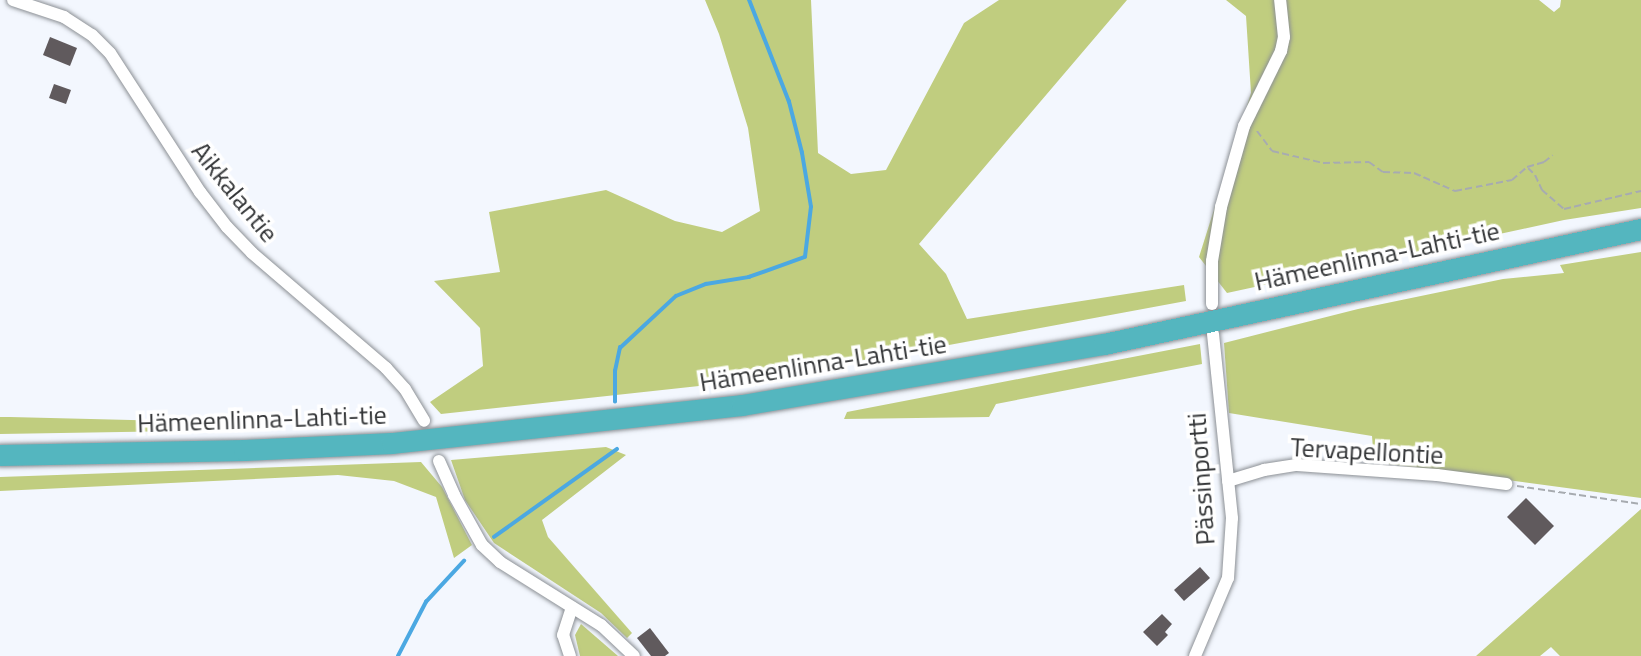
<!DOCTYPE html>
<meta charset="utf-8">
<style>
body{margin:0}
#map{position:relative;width:1641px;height:656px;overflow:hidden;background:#f3f7fe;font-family:"Titillium Web",sans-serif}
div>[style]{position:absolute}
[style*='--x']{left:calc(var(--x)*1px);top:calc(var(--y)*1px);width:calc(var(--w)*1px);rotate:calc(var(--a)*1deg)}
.green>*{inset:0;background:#c0cd7f}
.stream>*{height:3.5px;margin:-1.75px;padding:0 1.75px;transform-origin:1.75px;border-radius:1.75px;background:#4ba8e2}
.building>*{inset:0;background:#605a5d}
.path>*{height:2px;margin-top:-1px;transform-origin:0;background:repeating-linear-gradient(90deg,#a7abb0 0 7px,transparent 0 10.5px)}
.roads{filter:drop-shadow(0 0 2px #8c9095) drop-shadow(0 0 2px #8c9095)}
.minor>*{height:12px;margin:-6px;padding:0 6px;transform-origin:6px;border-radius:6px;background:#fff}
.trunk>*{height:21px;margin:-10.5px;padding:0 10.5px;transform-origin:10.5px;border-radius:10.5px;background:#54b6bf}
span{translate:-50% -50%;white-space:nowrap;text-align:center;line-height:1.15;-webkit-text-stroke:7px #fff;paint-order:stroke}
.street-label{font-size:26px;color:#323436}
</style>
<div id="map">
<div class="green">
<i style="clip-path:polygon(705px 0,811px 0,818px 153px,851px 174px,886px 170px,964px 23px,999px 0,1127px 0,919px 244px,946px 274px,967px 319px,1184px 285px,1186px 301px,884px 357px,699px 386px,441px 414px,430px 402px,483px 366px,480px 328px,434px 281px,500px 272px,489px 212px,606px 190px,675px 221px,722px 232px,760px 211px,748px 128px,719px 34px)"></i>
<i style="clip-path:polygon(1226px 0,1539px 0,1554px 12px,1560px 7px,1561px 0,1641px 0,1641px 208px,1564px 220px,1227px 293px,1199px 257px,1251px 93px,1246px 16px)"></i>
<i style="clip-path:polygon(1641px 252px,1641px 498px,1374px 462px,1372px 436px,1229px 413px,1224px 343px,1358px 309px,1503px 279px,1564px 273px,1560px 265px)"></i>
<i style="clip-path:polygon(1200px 344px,1202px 364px,996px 404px,989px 417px,844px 419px,847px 412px)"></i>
<i style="clip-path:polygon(0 417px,10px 417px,252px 423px,243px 430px,0 434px)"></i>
<i style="clip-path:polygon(606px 447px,626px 455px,542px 520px,548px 537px,632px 633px,627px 638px,601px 613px,494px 543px,465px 500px,451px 460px)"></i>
<i style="clip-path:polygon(421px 462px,442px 487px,472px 545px,454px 558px,436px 497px,394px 481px,338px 475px,0 491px,0 477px)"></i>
<i style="clip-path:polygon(1641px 509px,1641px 656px,1560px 656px,1551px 647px,1540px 656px,1476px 656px)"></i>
<i style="clip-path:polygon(581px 624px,618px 656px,580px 656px,575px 635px)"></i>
</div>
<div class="stream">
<i style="--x:615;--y:402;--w:31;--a:-90"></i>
<i style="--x:615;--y:371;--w:24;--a:-78"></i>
<i style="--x:620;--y:348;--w:76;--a:-42.9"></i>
<i style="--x:676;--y:296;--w:32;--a:-22"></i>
<i style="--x:706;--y:284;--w:44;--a:-9.2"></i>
<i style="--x:749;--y:277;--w:59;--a:-19.7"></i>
<i style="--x:805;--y:257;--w:50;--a:-83.2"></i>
<i style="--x:811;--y:207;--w:55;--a:-99.5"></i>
<i style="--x:802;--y:153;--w:53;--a:-104.3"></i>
<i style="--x:789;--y:102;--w:110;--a:-111.4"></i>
<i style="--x:494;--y:537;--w:151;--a:-35.6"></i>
<i style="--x:398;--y:656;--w:61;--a:-62.6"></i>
<i style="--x:426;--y:602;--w:56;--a:-47.2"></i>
</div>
<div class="building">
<i style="clip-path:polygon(50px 37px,77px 48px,70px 66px,43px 55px)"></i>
<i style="clip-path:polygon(54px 84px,71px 90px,66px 104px,49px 98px)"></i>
<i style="clip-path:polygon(1526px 498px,1554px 526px,1535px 545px,1507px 517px)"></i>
<i style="clip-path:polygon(1200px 567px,1210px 578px,1184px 601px,1174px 590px)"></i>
<i style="clip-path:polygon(1162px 614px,1172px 624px,1165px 632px,1168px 635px,1157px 646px,1143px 632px)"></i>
<i style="clip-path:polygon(650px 628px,669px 653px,665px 656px,651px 656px,637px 638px)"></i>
</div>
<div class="path">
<i style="--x:1257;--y:131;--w:25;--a:53"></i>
<i style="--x:1272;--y:151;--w:52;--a:13.2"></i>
<i style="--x:1323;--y:163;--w:46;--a:-1.2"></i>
<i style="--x:1369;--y:162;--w:17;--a:36"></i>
<i style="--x:1383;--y:172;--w:31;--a:2"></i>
<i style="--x:1414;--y:173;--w:45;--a:23.7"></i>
<i style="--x:1455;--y:191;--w:58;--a:-10.9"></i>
<i style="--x:1512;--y:180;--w:20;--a:-41"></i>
<i style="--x:1527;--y:167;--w:18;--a:-16"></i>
<i style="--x:1544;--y:162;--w:11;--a:-38"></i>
<i style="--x:1528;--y:168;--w:10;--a:45"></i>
<i style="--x:1535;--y:175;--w:17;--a:65"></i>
<i style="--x:1542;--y:190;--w:29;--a:41"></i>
<i style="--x:1564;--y:209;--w:79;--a:-13.2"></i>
<i style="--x:1517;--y:486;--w:125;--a:8.3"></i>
</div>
<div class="roads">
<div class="minor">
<i style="--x:13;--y:0;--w:54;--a:18.4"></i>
<i style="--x:64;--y:17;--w:33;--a:33"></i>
<i style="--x:92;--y:35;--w:25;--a:45"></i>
<i style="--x:110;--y:53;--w:166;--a:57.1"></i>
<i style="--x:200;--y:192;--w:44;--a:52.4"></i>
<i style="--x:227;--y:227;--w:36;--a:46"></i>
<i style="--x:252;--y:253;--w:177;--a:40.6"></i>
<i style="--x:386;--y:368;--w:28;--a:48"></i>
<i style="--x:405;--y:389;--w:37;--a:59"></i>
<i style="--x:1212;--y:304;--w:43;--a:-90"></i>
<i style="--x:1212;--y:261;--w:55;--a:-80.5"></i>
<i style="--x:1221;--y:207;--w:84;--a:-74.1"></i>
<i style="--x:1244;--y:126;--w:84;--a:-63.7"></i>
<i style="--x:1281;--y:51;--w:14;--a:-78"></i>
<i style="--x:1284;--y:37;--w:37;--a:-96"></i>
<i style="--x:439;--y:461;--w:37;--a:66"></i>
<i style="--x:454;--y:495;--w:57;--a:60.8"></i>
<i style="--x:482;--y:545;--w:25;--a:43"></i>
<i style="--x:500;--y:562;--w:119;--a:32"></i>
<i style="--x:601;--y:625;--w:45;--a:43.2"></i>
<i style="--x:1228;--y:481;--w:38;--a:-17"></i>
<i style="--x:1264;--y:470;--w:33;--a:-9"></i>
<i style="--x:1297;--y:465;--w:140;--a:4.1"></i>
<i style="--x:1437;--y:475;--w:70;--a:7.4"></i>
<i style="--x:570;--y:656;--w:22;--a:-108"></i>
<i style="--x:563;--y:635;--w:29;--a:-72"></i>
<i style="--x:1195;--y:656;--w:85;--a:-67.1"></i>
<i style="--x:1228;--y:578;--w:60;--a:-86.2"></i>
<i style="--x:1232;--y:518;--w:185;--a:-95.9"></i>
</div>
<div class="trunk">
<i style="--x:0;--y:455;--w:244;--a:-1.2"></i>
<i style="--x:244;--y:450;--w:148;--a:-2.7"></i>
<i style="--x:392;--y:443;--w:352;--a:-6.2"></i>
<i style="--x:742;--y:405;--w:367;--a:-9.6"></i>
<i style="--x:1104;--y:344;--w:549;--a:-12.09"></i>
</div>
</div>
<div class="street-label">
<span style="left:235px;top:192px;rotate:51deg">Aikkalantie</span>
<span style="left:1377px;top:256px;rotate:-12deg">Hämeenlinna-Lahti-tie</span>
<span style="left:823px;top:363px;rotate:-9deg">Hämeenlinna-Lahti-tie</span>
<span style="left:262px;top:419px;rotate:-2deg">Hämeenlinna-Lahti-tie</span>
<span style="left:1367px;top:451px;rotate:3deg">Tervapellontie</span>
<span style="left:1201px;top:479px;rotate:-94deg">Pässinportti</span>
</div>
</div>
